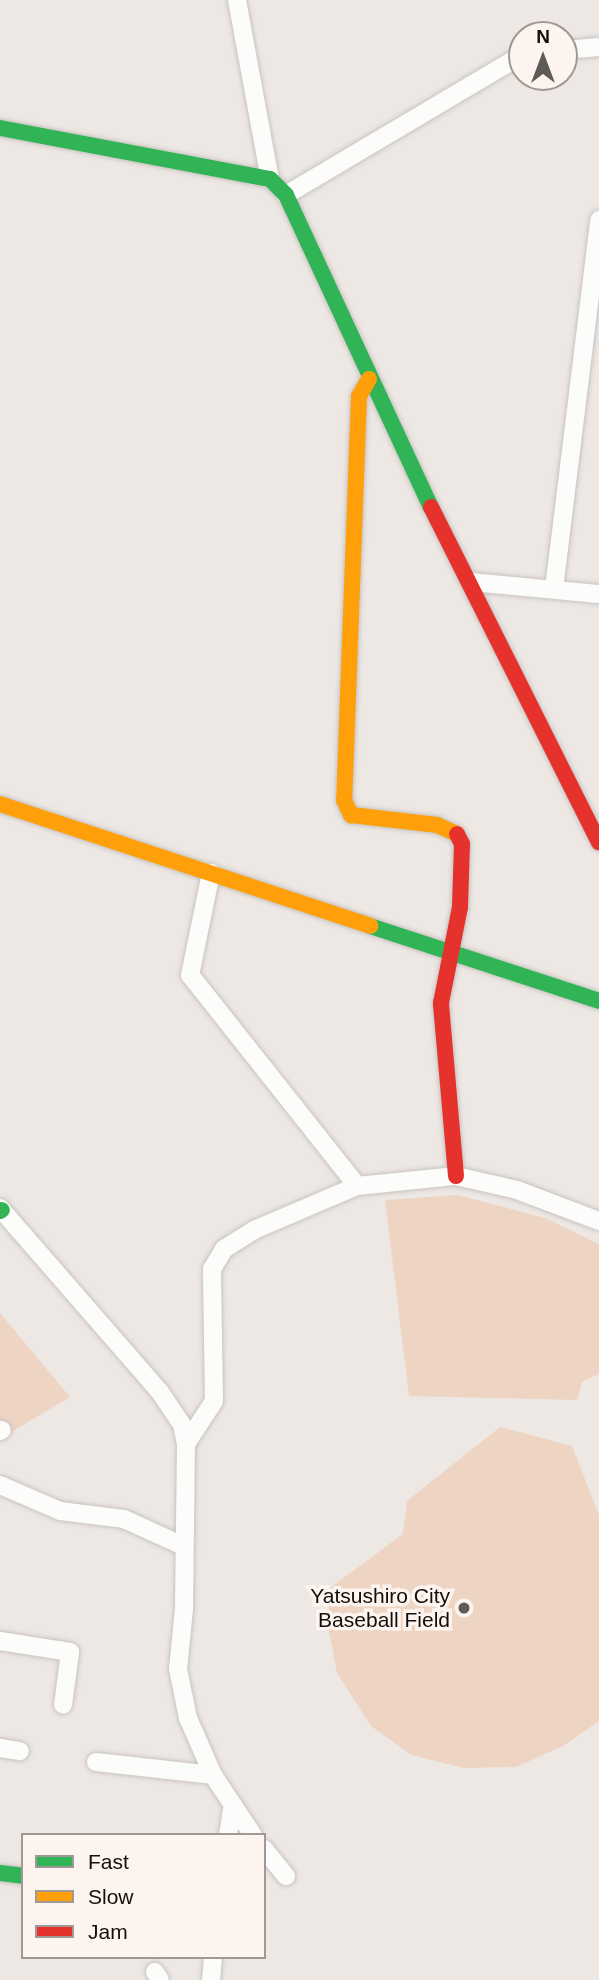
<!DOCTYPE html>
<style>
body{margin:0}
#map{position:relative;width:599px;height:1980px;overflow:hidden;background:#eee8e4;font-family:Arial,sans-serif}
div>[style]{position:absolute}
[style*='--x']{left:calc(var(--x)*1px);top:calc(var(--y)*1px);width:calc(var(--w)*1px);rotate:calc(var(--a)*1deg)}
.green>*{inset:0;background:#edd4c3}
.roads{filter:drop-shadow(0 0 2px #c8c4c1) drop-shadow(0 0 2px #c8c4c1)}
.street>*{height:18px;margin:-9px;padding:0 9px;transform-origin:9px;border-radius:9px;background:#fcfcfb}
.fast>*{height:16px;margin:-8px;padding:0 8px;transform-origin:8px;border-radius:8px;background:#30b455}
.slow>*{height:16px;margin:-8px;padding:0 8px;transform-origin:8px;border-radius:8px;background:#ff9f0a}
.jam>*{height:16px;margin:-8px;padding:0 8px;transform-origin:8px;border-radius:8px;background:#e5322d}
.dots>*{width:19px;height:19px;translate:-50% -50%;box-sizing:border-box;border:4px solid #fef4ef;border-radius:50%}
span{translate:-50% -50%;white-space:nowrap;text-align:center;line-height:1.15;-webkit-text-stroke:7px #fef4ef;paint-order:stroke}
.poi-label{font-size:21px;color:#110e0b}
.right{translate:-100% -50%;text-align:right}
.legend{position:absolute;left:21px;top:1833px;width:245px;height:126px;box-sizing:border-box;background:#fef4ef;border:2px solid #9f9894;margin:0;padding:9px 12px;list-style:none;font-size:21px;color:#110e0b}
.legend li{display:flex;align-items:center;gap:14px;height:35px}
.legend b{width:35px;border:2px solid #9f9894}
.north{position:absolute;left:508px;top:21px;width:70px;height:70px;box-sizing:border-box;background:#fef4ef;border:2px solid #9f9894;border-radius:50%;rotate:0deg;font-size:19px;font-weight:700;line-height:28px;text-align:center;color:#110e0b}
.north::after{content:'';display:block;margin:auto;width:24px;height:32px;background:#5e5a57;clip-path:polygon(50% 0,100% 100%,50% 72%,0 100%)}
</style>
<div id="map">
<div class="green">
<i style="clip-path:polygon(458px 1195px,545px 1218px,599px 1244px,599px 1374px,582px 1382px,577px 1400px,409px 1396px,385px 1200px)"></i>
<i style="clip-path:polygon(0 1313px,70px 1397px,10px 1433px,0 1421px)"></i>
<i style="clip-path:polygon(500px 1427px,572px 1446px,599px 1515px,599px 1721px,563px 1746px,516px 1767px,464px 1768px,411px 1755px,371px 1726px,337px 1673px,328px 1627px,330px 1588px,403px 1534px,407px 1501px)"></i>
</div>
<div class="roads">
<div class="street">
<i style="--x:237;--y:0;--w:182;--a:79.6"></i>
<i style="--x:564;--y:50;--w:35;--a:-5"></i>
<i style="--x:286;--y:195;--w:274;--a:-30.7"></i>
<i style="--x:471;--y:582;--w:129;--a:5.4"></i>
<i style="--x:554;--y:589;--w:372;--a:-83"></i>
<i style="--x:211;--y:873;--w:104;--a:101.6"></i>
<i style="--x:190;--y:975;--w:269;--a:51.6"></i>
<i style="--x:0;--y:1208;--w:244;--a:49"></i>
<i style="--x:160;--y:1392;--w:40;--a:56"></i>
<i style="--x:182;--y:1425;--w:19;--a:78"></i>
<i style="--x:186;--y:1444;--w:165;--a:90.7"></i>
<i style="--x:184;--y:1609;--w:60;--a:95.7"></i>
<i style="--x:178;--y:1669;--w:50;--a:78.5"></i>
<i style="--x:188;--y:1718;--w:62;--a:66.3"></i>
<i style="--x:213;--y:1775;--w:72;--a:56.3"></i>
<i style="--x:0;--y:1431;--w:2;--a:-27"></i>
<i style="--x:186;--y:1444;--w:51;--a:-56.9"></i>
<i style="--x:214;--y:1401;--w:132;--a:-90.9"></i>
<i style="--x:212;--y:1269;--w:23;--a:-59"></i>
<i style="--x:224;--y:1249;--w:36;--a:-32"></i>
<i style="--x:254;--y:1230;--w:112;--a:-23.1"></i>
<i style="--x:357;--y:1186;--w:100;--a:-5.8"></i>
<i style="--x:456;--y:1176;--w:63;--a:12.9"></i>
<i style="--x:517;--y:1190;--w:88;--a:20.7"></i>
<i style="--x:0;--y:1485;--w:65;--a:23.4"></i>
<i style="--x:60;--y:1511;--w:64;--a:7.1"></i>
<i style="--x:124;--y:1519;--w:63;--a:24.5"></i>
<i style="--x:0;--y:1641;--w:71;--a:8.9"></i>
<i style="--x:70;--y:1652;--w:53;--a:97.5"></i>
<i style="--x:0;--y:1748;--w:20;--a:9"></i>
<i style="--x:96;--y:1762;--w:118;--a:6.3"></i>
<i style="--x:228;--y:1835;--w:26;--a:-81"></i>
<i style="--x:264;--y:1849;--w:35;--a:51"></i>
<i style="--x:155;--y:1972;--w:9;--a:58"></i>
<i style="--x:211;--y:1980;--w:23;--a:-85"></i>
</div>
<div class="fast">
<i style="--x:0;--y:128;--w:275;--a:10.7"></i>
<i style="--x:270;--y:179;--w:23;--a:45"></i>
<i style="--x:286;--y:195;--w:344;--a:65.1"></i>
<i style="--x:370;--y:926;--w:241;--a:18.1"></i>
<i style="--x:0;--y:1211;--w:2;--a:-27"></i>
<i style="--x:0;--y:1873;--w:23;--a:7"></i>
</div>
<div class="slow">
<i style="--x:369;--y:379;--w:20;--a:120"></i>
<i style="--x:359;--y:396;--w:404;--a:92.1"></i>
<i style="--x:344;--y:800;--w:17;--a:65"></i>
<i style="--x:351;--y:815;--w:87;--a:6.6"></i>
<i style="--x:437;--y:825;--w:22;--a:24"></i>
<i style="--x:0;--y:804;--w:390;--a:18.2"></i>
</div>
<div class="jam">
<i style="--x:431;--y:507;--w:375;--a:63.4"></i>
<i style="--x:456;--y:1176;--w:174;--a:-95"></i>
<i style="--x:441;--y:1003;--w:98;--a:-78.8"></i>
<i style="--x:460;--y:907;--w:63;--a:-88.2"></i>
<i style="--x:462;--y:844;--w:11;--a:-117"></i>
</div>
</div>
<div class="dots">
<i style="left:464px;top:1608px;background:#5e5a57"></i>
</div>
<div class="poi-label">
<span class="right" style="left:450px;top:1608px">Yatsushiro City<br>Baseball Field</span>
</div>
<ul class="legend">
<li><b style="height:9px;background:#30b455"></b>Fast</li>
<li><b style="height:9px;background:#ff9f0a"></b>Slow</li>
<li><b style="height:9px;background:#e5322d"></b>Jam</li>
</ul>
<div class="north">N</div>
</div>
